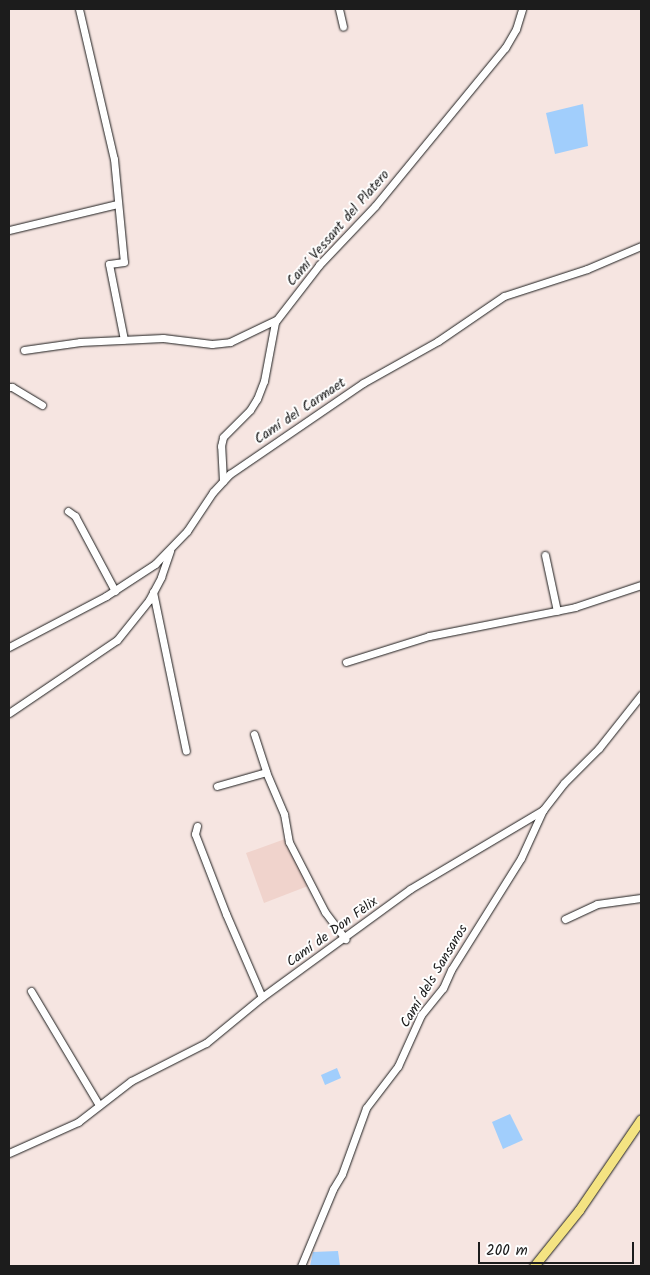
<!DOCTYPE html>
<meta charset="utf-8">
<style>
body{margin:0}
#map{position:relative;width:650px;height:1275px;overflow:hidden;background:#f6e5e1;font-family:Kalam,sans-serif}
div>[style]{position:absolute}
[style*='--x']{left:calc(var(--x)*1px);top:calc(var(--y)*1px);width:calc(var(--w)*1px);rotate:calc(var(--a)*1deg)}
.built>*{inset:0;background:#f0d3cc}
.water>*{inset:0;background:#a1cefc}
.roads{filter:drop-shadow(0 0 1px #1c1c1c) drop-shadow(0 0 1px #1c1c1c)}
.minor>*{height:7px;margin:-3.5px;padding:0 3.5px;transform-origin:3.5px;border-radius:3.5px;background:#fff}
.major>*{height:9px;margin:-4.5px;padding:0 4.5px;transform-origin:4.5px;border-radius:4.5px;background:#f4e382}
span{translate:-50% -50%;white-space:nowrap;text-align:center;line-height:1.15;-webkit-text-stroke:4px #fff;paint-order:stroke}
.street-label{font-size:14px;color:#1c1c1c}
.frame{position:absolute;inset:0;border:10px solid #1c1c1c;pointer-events:none}
.scale{position:absolute;left:478px;top:1242px;width:156px;height:22px;box-sizing:border-box;border:2px solid #1c1c1c;border-top:0;padding-left:6px;font-size:15px;line-height:18px;white-space:nowrap;color:#1c1c1c;-webkit-text-stroke:4px #fff;paint-order:stroke}
</style>
<div id="map">
<div class="built">
<i style="clip-path:polygon(285px 839px,308px 886px,264px 903px,246px 853px)"></i>
</div>
<div class="water">
<i style="clip-path:polygon(583px 104px,588px 146px,555px 154px,546px 113px)"></i>
<i style="clip-path:polygon(337px 1068px,341px 1078px,325px 1085px,321px 1075px)"></i>
<i style="clip-path:polygon(510px 1114px,523px 1140px,503px 1149px,492px 1122px)"></i>
<i style="clip-path:polygon(338px 1251px,340px 1266px,310px 1266px,313px 1252px)"></i>
</div>
<div class="roads">
<div class="minor">
<i style="--x:79;--y:9;--w:154;--a:76.9"></i>
<i style="--x:114;--y:159;--w:103;--a:84.5"></i>
<i style="--x:124;--y:262;--w:15;--a:172"></i>
<i style="--x:109;--y:264;--w:77;--a:78.8"></i>
<i style="--x:339;--y:9;--w:18;--a:77"></i>
<i style="--x:9;--y:230;--w:111;--a:-13.5"></i>
<i style="--x:24;--y:350;--w:57;--a:-8.1"></i>
<i style="--x:80;--y:342;--w:83;--a:-2.8"></i>
<i style="--x:163;--y:338;--w:49;--a:7"></i>
<i style="--x:212;--y:344;--w:18;--a:-6"></i>
<i style="--x:230;--y:342;--w:51;--a:-25.6"></i>
<i style="--x:9;--y:387;--w:3;--a:0"></i>
<i style="--x:12;--y:387;--w:35;--a:31"></i>
<i style="--x:223;--y:481;--w:35;--a:-93"></i>
<i style="--x:221;--y:446;--w:9;--a:-77"></i>
<i style="--x:223;--y:437;--w:38;--a:-45"></i>
<i style="--x:250;--y:410;--w:13;--a:-58"></i>
<i style="--x:257;--y:399;--w:19;--a:-69"></i>
<i style="--x:264;--y:381;--w:60;--a:-79.4"></i>
<i style="--x:275;--y:322;--w:72;--a:-52.3"></i>
<i style="--x:319;--y:265;--w:81;--a:-46.5"></i>
<i style="--x:375;--y:206;--w:205;--a:-50.6"></i>
<i style="--x:505;--y:48;--w:22;--a:-60"></i>
<i style="--x:516;--y:29;--w:21;--a:-73"></i>
<i style="--x:68;--y:511;--w:9;--a:36"></i>
<i style="--x:75;--y:516;--w:85;--a:61.9"></i>
<i style="--x:545;--y:555;--w:57;--a:77.9"></i>
<i style="--x:153;--y:592;--w:162;--a:78.3"></i>
<i style="--x:9;--y:647;--w:110;--a:-27.7"></i>
<i style="--x:106;--y:596;--w:59;--a:-33.1"></i>
<i style="--x:155;--y:564;--w:46;--a:-45.9"></i>
<i style="--x:187;--y:531;--w:47;--a:-56.3"></i>
<i style="--x:213;--y:492;--w:25;--a:-47"></i>
<i style="--x:230;--y:474;--w:161;--a:-34.4"></i>
<i style="--x:363;--y:383;--w:86;--a:-29.2"></i>
<i style="--x:438;--y:341;--w:80;--a:-34.3"></i>
<i style="--x:504;--y:296;--w:87;--a:-18"></i>
<i style="--x:587;--y:269;--w:59;--a:-23.1"></i>
<i style="--x:346;--y:662;--w:87;--a:-17.4"></i>
<i style="--x:429;--y:636;--w:149;--a:-11.2"></i>
<i style="--x:575;--y:607;--w:70;--a:-18.4"></i>
<i style="--x:9;--y:713;--w:130;--a:-34.1"></i>
<i style="--x:117;--y:640;--w:51;--a:-51.3"></i>
<i style="--x:149;--y:600;--w:26;--a:-62"></i>
<i style="--x:161;--y:577;--w:28;--a:-71"></i>
<i style="--x:254;--y:734;--w:40;--a:72"></i>
<i style="--x:266;--y:772;--w:46;--a:66.8"></i>
<i style="--x:284;--y:814;--w:28;--a:80"></i>
<i style="--x:289;--y:842;--w:79;--a:62.8"></i>
<i style="--x:325;--y:912;--w:34;--a:53"></i>
<i style="--x:217;--y:786;--w:51;--a:-15.9"></i>
<i style="--x:197;--y:826;--w:8;--a:104"></i>
<i style="--x:195;--y:834;--w:86;--a:68.8"></i>
<i style="--x:226;--y:914;--w:90;--a:66.6"></i>
<i style="--x:565;--y:919;--w:35;--a:-25"></i>
<i style="--x:597;--y:904;--w:44;--a:-7.8"></i>
<i style="--x:31;--y:991;--w:133;--a:59.2"></i>
<i style="--x:9;--y:1153;--w:76;--a:-24.2"></i>
<i style="--x:78;--y:1122;--w:67;--a:-37.7"></i>
<i style="--x:131;--y:1081;--w:84;--a:-26.9"></i>
<i style="--x:206;--y:1043;--w:72;--a:-39.4"></i>
<i style="--x:262;--y:997;--w:183;--a:-36.1"></i>
<i style="--x:410;--y:889;--w:155;--a:-30.7"></i>
<i style="--x:543;--y:810;--w:34;--a:-52"></i>
<i style="--x:564;--y:783;--w:49;--a:-45"></i>
<i style="--x:599;--y:748;--w:68;--a:-51.6"></i>
<i style="--x:301;--y:1266;--w:83;--a:-67.4"></i>
<i style="--x:333;--y:1189;--w:17;--a:-59"></i>
<i style="--x:342;--y:1174;--w:70;--a:-70"></i>
<i style="--x:366;--y:1108;--w:53;--a:-52.7"></i>
<i style="--x:398;--y:1066;--w:56;--a:-65.7"></i>
<i style="--x:421;--y:1015;--w:35;--a:-51"></i>
<i style="--x:443;--y:988;--w:20;--a:-66"></i>
<i style="--x:451;--y:970;--w:132;--a:-58"></i>
<i style="--x:521;--y:858;--w:53;--a:-65.4"></i>
</div>
<div class="major">
<i style="--x:534;--y:1266;--w:72;--a:-51.2"></i>
<i style="--x:579;--y:1210;--w:110;--a:-55.7"></i>
</div>
</div>
<div class="street-label">
<span style="left:338px;top:228px;rotate:-49deg">Camí Vessant del Platero</span>
<span style="left:300px;top:411px;rotate:-34deg">Camí del Carmaet</span>
<span style="left:332px;top:932px;rotate:-36deg">Camí de Don Fèlix</span>
<span style="left:434px;top:976px;rotate:-59deg">Camí dels Sansanos</span>
</div>
<div class="frame"></div>
<div class="scale">200 m</div>
</div>
